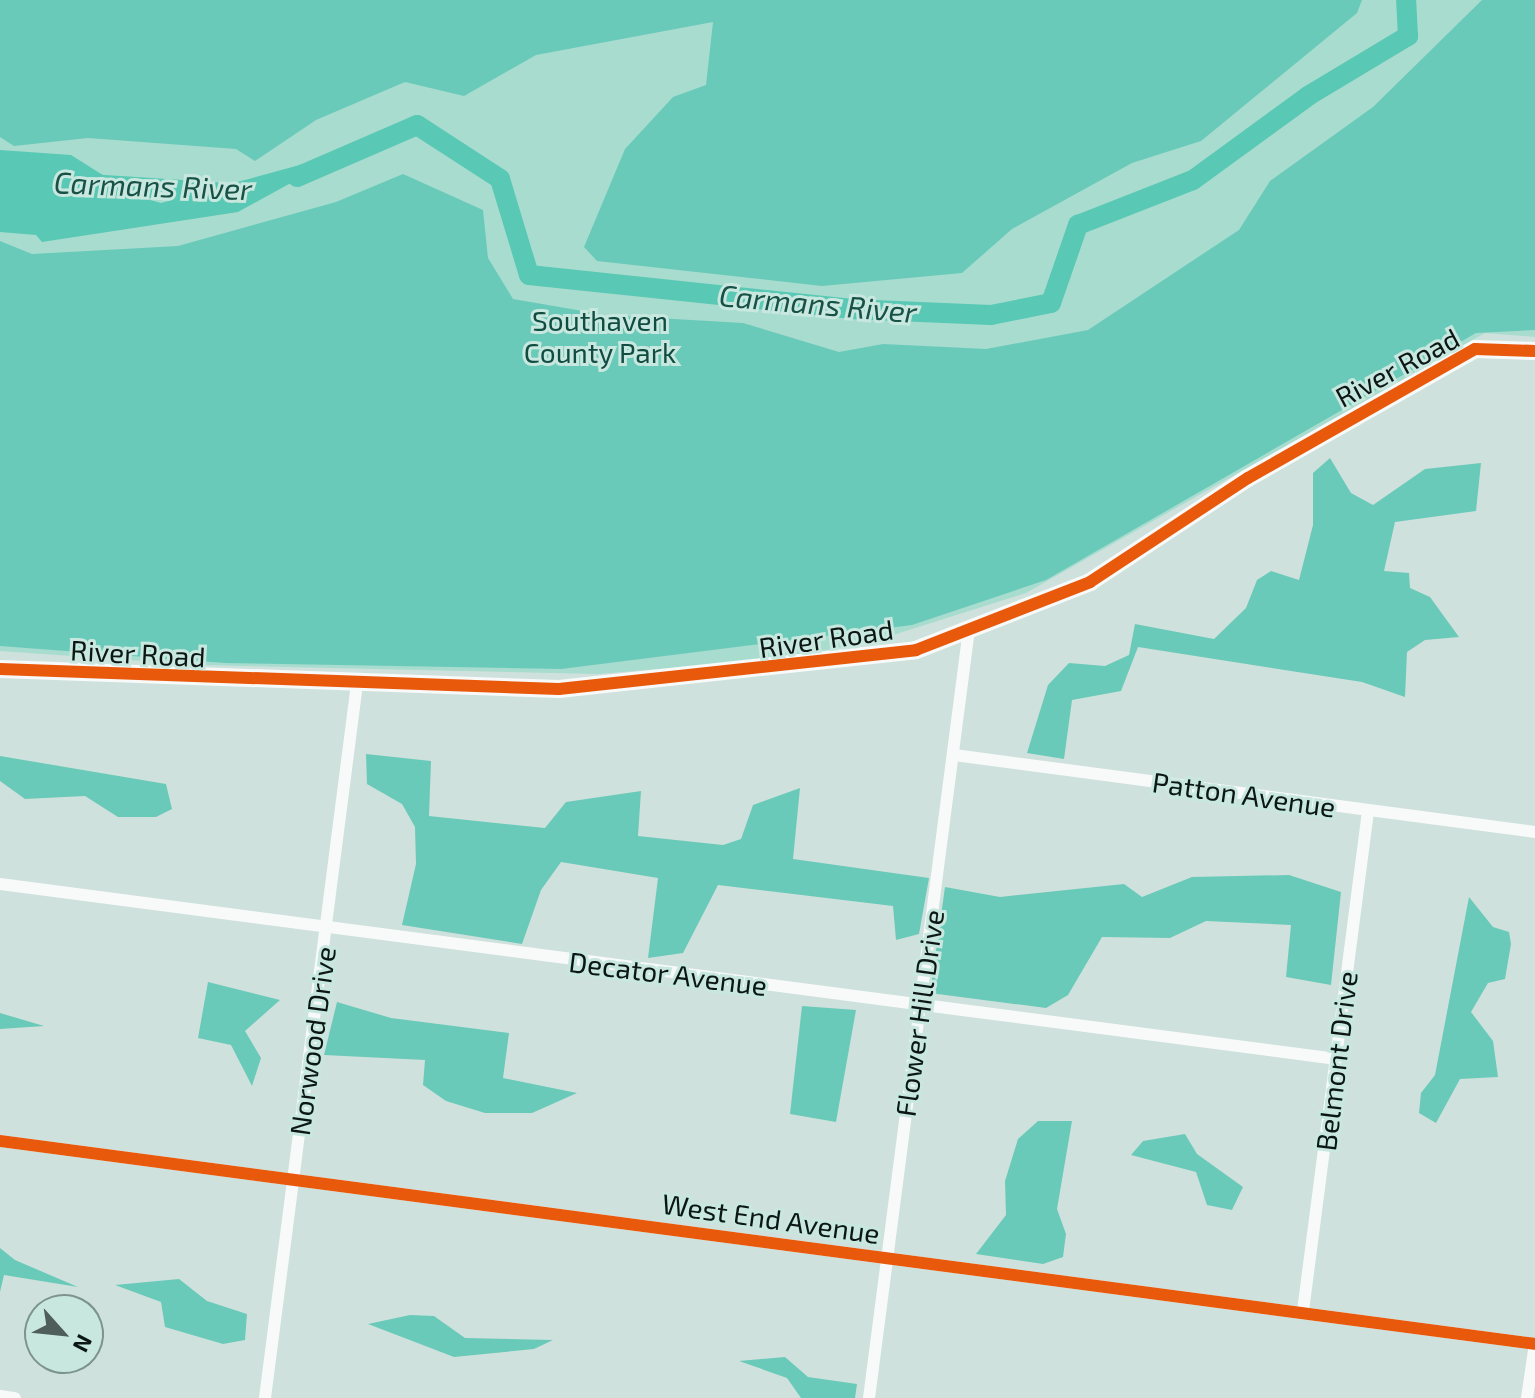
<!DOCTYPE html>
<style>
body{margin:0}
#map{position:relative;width:1535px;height:1398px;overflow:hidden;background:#cfe1dc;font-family:"Exo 2",sans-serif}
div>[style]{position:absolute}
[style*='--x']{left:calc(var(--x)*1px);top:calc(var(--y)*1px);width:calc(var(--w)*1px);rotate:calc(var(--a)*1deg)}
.green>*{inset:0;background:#a7dccf}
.forest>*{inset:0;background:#6acab9}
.water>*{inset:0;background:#59c8b4}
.river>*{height:20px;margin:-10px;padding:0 10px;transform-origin:10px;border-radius:10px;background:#59c8b4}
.street>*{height:12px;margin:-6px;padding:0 6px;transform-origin:6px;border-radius:6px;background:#f8fafa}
.secondary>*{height:18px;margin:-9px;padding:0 9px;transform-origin:9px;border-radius:9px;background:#f8fafa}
.cycleway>*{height:12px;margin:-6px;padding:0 6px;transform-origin:6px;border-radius:6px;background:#e8590c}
span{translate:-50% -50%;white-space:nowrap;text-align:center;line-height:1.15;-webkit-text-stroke:6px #c8e8df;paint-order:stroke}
.park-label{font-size:28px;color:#104c41}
.street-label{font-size:28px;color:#0c1715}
.water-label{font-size:30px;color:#185247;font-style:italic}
.north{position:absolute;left:24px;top:1294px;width:80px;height:80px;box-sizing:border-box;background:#c8e8df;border:2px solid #7d948e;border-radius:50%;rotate:117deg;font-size:22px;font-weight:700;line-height:32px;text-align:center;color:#0c1715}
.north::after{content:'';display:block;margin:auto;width:28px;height:36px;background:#505e5b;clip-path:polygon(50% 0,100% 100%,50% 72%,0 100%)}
</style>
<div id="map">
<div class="green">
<i style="clip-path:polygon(0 0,1535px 0,1535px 337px,1485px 333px,1026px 593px,874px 641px,779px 659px,598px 674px,201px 665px,0 651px)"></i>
</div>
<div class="forest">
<i style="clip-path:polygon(0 0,1362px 0,1357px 13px,1201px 141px,1132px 163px,1012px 229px,962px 273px,822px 286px,597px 261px,584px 247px,625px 149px,673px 97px,706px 85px,713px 22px,536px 55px,464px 96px,405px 82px,316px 120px,255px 161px,236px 149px,88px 138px,14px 146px,0 137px)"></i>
<i style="clip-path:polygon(1482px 0,1535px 0,1535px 330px,1476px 333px,1046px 580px,912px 625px,561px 669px,225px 663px,0 646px,0 241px,32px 254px,178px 246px,336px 202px,403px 174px,483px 210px,488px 258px,513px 299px,606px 315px,743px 323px,839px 352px,883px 344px,986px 349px,1088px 330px,1239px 230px,1270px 181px,1373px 107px)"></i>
<i style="clip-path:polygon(1330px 458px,1351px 493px,1373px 505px,1425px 469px,1481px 463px,1476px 511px,1395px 522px,1384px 571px,1409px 573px,1410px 588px,1430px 597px,1459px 637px,1425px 640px,1407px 652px,1405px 697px,1362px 682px,1138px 647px,1121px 691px,1072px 700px,1064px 759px,1027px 753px,1048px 685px,1069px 663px,1105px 666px,1129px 655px,1135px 624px,1214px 639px,1246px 608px,1257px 580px,1271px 571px,1299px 580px,1313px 525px,1313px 473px)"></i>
<i style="clip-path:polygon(366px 754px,431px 761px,429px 816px,545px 828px,566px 802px,641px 791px,638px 836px,723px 845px,741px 839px,753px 805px,800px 788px,793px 859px,929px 878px,919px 934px,896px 940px,893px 906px,718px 885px,683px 953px,648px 958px,658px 878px,561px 862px,541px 890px,522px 944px,402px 925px,416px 864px,415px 827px,402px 804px,367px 784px)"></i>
<i style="clip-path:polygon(0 756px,166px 784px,172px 809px,156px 817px,118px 817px,85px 796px,25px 799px,0 781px)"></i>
<i style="clip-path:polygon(1289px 875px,1341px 892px,1331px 985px,1286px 977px,1291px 925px,1206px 921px,1170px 938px,1102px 937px,1068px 995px,1046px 1008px,930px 993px,945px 887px,1000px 897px,1124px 884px,1142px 897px,1192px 877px)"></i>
<i style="clip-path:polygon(1469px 897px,1493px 927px,1509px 932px,1511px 944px,1505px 979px,1488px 983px,1471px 1012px,1493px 1041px,1498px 1077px,1460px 1079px,1436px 1123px,1419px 1113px,1421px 1093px,1435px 1075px)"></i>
<i style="clip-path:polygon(208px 982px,280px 1000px,245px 1031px,261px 1058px,252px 1086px,231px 1045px,198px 1038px)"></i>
<i style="clip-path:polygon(337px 1002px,391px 1018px,509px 1033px,503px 1078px,577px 1093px,532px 1113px,485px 1113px,446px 1101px,423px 1085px,425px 1060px,324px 1055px)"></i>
<i style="clip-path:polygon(802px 1006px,856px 1010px,836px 1122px,790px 1114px)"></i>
<i style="clip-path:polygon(0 1013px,44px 1026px,0 1029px)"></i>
<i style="clip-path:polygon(1038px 1121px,1072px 1121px,1057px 1209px,1066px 1234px,1063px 1257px,1043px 1264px,976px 1254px,1006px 1215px,1005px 1181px,1018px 1139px)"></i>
<i style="clip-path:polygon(1185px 1134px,1197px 1154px,1243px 1187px,1232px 1210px,1207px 1205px,1196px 1172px,1131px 1155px,1143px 1141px)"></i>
<i style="clip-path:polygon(0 1248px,15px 1260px,78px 1287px,4px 1275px,0 1292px)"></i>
<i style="clip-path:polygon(179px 1279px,207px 1301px,247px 1314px,245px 1340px,223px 1344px,165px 1327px,161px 1302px,115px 1285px)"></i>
<i style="clip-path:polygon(410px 1315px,434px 1316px,465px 1338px,553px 1340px,534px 1349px,454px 1357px,368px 1324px)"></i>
<i style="clip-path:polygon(785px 1357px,808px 1377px,857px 1384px,855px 1398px,801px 1398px,787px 1378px,739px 1361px)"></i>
</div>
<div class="water">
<i style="clip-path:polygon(0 150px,71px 155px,136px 196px,161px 203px,347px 152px,238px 212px,42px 242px,36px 235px,0 232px)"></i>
</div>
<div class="river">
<i style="--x:297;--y:177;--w:131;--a:-23.4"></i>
<i style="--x:417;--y:125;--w:99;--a:33"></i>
<i style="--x:500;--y:179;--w:100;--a:73.2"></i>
<i style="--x:529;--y:275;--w:323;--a:6"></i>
<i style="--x:850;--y:309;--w:141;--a:2.4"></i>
<i style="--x:991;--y:315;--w:61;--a:-11.3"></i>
<i style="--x:1051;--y:303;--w:83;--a:-70.9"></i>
<i style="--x:1078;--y:225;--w:123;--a:-21.4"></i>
<i style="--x:1193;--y:180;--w:142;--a:-36.1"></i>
<i style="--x:1308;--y:96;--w:117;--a:-31"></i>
<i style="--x:1408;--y:36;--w:36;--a:-93"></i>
<i style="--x:89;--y:184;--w:139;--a:3.7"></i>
</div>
<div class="street">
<i style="--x:954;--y:755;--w:586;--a:7.55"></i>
<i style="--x:0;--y:884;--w:1348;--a:7.46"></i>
<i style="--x:0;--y:1141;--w:1548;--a:7.53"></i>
<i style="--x:1303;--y:1311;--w:504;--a:-82.59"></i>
<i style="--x:0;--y:1396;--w:15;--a:8"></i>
<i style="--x:265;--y:1398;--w:720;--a:-82.66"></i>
<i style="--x:869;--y:1398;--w:775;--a:-82.59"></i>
<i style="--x:1527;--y:1398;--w:55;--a:-81.6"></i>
</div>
<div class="secondary">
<i style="--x:0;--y:669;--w:559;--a:2.05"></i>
<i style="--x:559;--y:689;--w:359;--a:-6.2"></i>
<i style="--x:916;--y:650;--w:187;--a:-21.3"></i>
<i style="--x:1090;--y:582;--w:189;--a:-33.4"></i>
<i style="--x:1248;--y:478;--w:261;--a:-29.6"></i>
<i style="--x:1475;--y:349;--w:60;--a:1.9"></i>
</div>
<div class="cycleway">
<i style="--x:0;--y:669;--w:559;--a:2.05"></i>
<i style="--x:559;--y:689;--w:359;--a:-6.2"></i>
<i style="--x:916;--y:650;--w:187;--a:-21.3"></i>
<i style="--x:1090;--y:582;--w:189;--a:-33.4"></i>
<i style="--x:1248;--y:478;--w:261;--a:-29.6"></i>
<i style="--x:1475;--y:349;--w:60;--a:1.9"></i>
<i style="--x:0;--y:1141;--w:1548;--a:7.53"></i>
</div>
<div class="park-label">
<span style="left:600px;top:336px">Southaven<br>County Park</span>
</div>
<div class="street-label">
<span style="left:1397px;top:367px;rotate:-28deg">River Road</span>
<span style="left:826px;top:638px;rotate:-8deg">River Road</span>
<span style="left:138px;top:653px;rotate:3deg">River Road</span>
<span style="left:1244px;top:794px;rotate:8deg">Patton Avenue</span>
<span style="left:668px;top:973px;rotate:7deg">Decator Avenue</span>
<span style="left:919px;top:1013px;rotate:-82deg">Flower Hill Drive</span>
<span style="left:312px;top:1041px;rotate:-82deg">Norwood Drive</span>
<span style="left:1336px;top:1061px;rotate:-83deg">Belmont Drive</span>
<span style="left:771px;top:1218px;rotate:8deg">West End Avenue</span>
</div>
<div class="water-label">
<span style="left:153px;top:185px;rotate:2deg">Carmans River</span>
<span style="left:818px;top:303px;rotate:5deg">Carmans River</span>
</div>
<div class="north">N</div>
</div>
